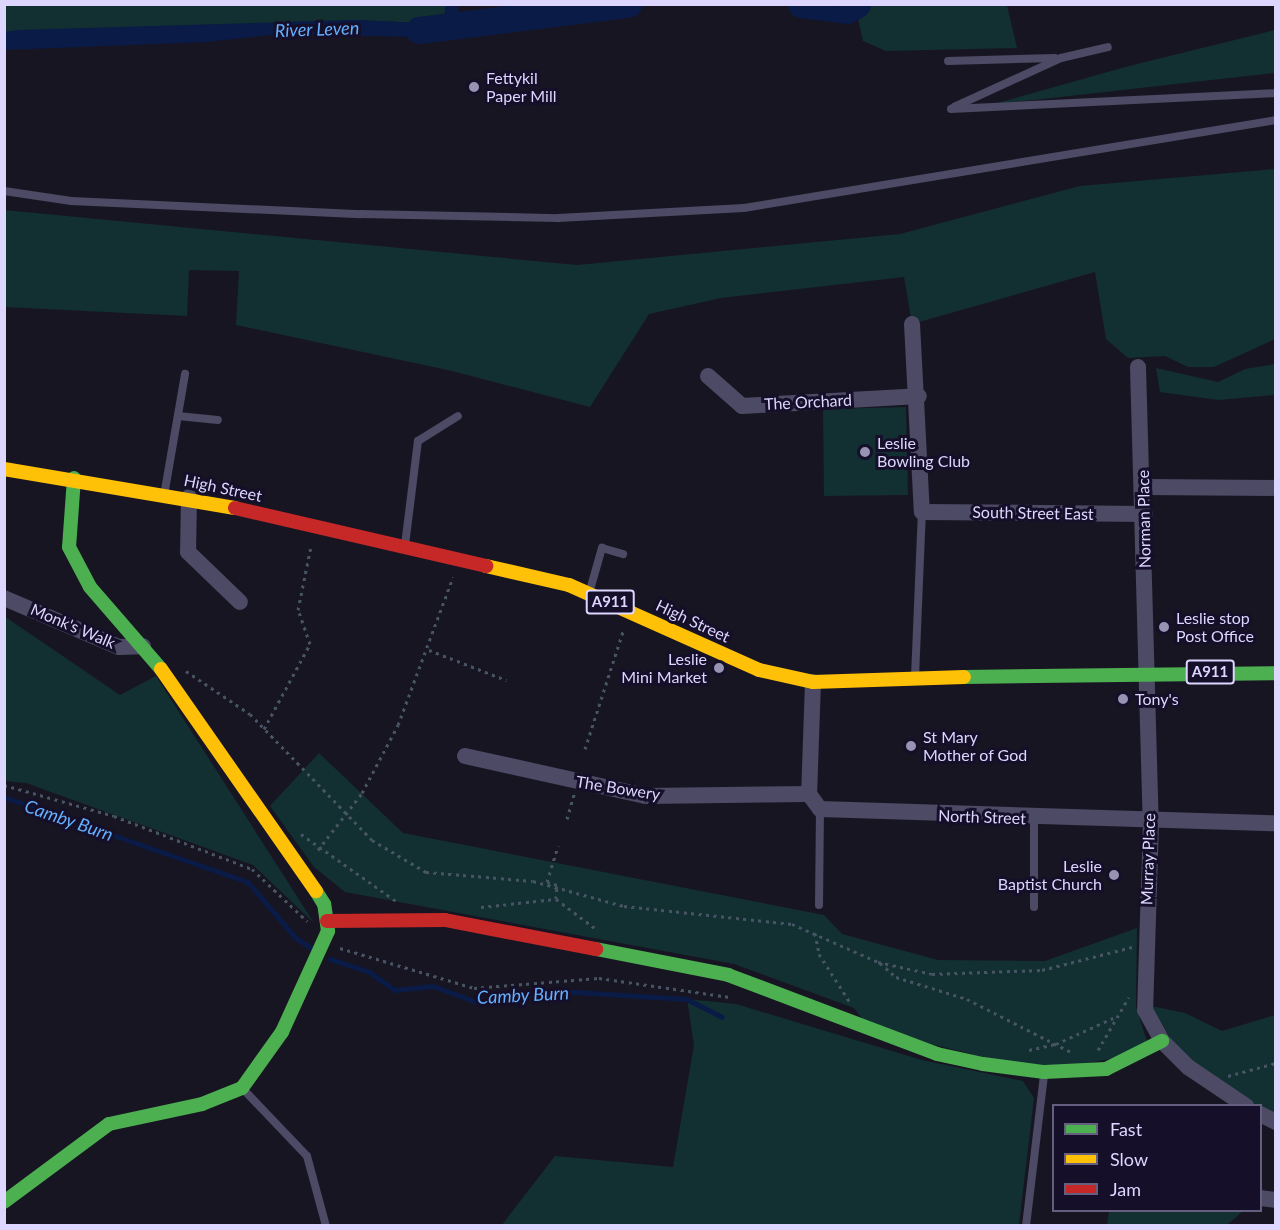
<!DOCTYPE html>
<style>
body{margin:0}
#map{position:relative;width:1280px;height:1230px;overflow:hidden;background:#181523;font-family:Lato,sans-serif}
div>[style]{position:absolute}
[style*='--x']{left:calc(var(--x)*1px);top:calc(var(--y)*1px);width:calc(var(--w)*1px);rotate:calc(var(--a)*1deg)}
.green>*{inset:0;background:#122f31}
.water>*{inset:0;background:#091b46}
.stream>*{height:4.5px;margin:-2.25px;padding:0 2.25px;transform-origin:2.25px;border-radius:2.25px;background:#091b46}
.river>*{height:27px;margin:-13.5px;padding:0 13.5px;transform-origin:13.5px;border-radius:13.5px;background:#091b46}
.path>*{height:3px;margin-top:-1.5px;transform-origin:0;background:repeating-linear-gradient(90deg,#475464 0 3px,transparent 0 7.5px)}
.lane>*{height:8px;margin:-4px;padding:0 4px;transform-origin:4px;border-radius:4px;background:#4c4a64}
.street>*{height:16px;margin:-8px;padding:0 8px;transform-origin:8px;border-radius:8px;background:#4c4a64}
.fast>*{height:14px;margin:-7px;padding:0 7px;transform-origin:7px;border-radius:7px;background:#4caf50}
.slow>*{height:14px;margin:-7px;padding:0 7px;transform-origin:7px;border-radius:7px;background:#ffc107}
.jam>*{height:14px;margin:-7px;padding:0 7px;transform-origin:7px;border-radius:7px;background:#c62828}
.dots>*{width:16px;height:16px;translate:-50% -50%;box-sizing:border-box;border:3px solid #150f29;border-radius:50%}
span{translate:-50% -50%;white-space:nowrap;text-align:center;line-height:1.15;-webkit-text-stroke:6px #150f29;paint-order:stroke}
.shield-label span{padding:2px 4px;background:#150f29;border:2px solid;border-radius:4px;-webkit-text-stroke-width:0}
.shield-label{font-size:15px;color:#ddd7ff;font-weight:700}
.poi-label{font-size:16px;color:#ddd7ff}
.left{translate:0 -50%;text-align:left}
.right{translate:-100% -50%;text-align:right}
.street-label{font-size:16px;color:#ddd7ff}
.water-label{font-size:18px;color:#65b0ff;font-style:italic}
.frame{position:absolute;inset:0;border:6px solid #ddd7ff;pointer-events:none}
.legend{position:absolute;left:1052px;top:1104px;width:210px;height:108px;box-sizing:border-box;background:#150f29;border:2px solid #655f7f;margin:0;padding:8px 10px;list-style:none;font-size:18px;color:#ddd7ff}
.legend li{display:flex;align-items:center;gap:12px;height:30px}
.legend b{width:30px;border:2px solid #655f7f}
</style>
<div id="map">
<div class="green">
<i style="clip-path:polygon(5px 5px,446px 5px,443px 24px,355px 20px,5px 32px)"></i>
<i style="clip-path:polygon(870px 5px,1007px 5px,1017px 48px,886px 51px,863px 41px,857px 14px)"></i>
<i style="clip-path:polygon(1275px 30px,1275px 73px,990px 105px,1129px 66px)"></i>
<i style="clip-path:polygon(1275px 169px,1275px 339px,1214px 367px,1188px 367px,1165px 356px,1128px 358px,1106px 339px,1095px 272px,912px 324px,904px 277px,721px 298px,649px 314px,590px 407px,452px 371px,236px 325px,239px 271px,189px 270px,187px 316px,5px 307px,4px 210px,577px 265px,900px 234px,1080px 186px)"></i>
<i style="clip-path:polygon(1275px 364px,1275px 395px,1218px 400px,1160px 392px,1156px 368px,1218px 382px,1245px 369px)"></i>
<i style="clip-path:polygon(906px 407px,908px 495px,824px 496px,823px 409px)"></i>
<i style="clip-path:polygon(4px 616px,120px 695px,156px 676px,314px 923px,253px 865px,26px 783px,5px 781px)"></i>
<i style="clip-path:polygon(319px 753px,403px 833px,824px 915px,842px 934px,938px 960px,1045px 961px,1137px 928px,1136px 1007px,1150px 1051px,1044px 1072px,870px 1029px,854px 1008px,734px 964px,345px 892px,314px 867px,270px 806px)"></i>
<i style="clip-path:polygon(687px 999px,736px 1004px,922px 1060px,1023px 1081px,1034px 1098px,1019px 1225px,501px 1226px,555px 1156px,673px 1167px,694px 1045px)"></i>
<i style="clip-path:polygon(1151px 1006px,1185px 1013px,1222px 1031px,1275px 1015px,1275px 1122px,1261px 1114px,1260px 1106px,1246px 1105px,1188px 1067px)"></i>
<i style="clip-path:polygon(1109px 1211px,1109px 1210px,1243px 1211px,1227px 1225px,1107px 1225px)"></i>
</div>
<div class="water">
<i style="clip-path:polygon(446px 5px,458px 5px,460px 38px,278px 34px,207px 42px,5px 50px,5px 32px,18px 30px,355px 20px,443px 24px)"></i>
<i style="clip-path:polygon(833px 5px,833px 4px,870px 5px,838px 19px)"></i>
</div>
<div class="stream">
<i style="--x:4;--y:797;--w:258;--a:19.2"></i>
<i style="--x:248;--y:882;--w:74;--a:49.4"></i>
<i style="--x:296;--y:938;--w:20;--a:33"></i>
<i style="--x:330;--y:959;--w:42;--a:18"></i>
<i style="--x:370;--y:972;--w:31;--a:36"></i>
<i style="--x:395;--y:990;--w:38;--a:-6"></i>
<i style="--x:433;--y:986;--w:47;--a:20"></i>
<i style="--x:477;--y:1002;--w:82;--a:-7.7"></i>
<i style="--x:558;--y:991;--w:129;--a:3.5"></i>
<i style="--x:687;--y:999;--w:39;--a:27"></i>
</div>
<div class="river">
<i style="--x:801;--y:4;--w:46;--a:7.4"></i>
<i style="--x:847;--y:10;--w:12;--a:-31"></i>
<i style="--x:419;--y:30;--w:211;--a:-7.1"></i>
</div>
<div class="path">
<i style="--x:429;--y:650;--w:83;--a:21.3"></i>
<i style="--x:186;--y:671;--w:77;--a:33.9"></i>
<i style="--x:250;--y:714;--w:175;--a:45.9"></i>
<i style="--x:372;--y:840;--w:63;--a:30.7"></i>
<i style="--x:426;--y:872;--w:107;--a:4.8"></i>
<i style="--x:533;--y:881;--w:94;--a:15.4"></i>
<i style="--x:624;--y:906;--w:169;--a:6.1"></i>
<i style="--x:792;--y:924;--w:94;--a:23.8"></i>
<i style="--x:878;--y:962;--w:55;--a:12.5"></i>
<i style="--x:932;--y:974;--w:110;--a:-2.1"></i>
<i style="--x:1042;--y:970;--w:93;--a:-14.3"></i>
<i style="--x:264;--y:729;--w:97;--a:-61.6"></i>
<i style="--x:310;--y:644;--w:36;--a:-109"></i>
<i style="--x:298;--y:610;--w:65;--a:-78.5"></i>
<i style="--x:585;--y:749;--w:124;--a:-72.1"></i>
<i style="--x:4;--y:785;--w:114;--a:15.7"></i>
<i style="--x:114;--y:816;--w:148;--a:21"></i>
<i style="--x:252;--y:869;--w:76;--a:43.4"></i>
<i style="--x:567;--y:819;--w:26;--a:-74"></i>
<i style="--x:301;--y:834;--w:116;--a:35.2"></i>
<i style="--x:318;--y:850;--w:72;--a:-52.3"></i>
<i style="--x:362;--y:793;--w:77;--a:-62.1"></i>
<i style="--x:398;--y:725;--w:158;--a:-69.6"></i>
<i style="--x:556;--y:899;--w:14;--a:-86"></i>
<i style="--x:557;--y:885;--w:10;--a:-163"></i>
<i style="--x:547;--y:882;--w:38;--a:-73"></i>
<i style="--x:481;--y:907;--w:75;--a:-6.1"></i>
<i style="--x:556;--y:899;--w:50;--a:36.9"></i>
<i style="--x:815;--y:933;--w:21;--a:79"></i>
<i style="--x:819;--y:954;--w:56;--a:57.4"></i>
<i style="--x:340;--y:948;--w:140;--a:16.6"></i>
<i style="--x:474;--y:988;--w:125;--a:-4.6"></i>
<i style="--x:599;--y:978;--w:132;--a:8.3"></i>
<i style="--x:880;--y:963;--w:21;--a:41"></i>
<i style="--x:896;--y:977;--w:74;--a:17.2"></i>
<i style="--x:967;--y:999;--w:117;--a:27"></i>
<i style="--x:1029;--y:1050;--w:28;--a:-13"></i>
<i style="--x:1056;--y:1044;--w:63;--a:-24.5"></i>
<i style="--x:1098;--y:1050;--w:61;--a:-59.7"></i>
<i style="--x:1228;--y:1076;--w:50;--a:-15.2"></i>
</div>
<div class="lane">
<i style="--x:948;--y:61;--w:107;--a:-1.6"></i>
<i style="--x:954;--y:107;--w:118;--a:-24.6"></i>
<i style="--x:1061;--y:58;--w:48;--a:-13.2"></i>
<i style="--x:951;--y:109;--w:325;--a:-2.8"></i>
<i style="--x:4;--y:191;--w:68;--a:8.5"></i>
<i style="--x:71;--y:201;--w:290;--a:2.6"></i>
<i style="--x:361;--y:214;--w:197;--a:1.2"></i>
<i style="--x:558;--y:218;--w:186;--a:-3.1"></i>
<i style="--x:744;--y:208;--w:539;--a:-9.39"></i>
<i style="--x:178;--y:416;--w:40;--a:5.7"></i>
<i style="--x:165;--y:490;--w:118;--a:-80.2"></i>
<i style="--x:405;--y:545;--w:105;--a:-82.9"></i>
<i style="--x:418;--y:441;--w:47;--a:-32"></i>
<i style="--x:590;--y:590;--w:44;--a:-74.1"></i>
<i style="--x:602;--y:548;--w:22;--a:16"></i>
<i style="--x:915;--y:677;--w:165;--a:-87.6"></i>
<i style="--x:1034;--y:818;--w:89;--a:90"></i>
<i style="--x:819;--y:905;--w:96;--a:-89.4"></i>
<i style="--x:242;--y:1088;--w:94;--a:46.3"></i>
<i style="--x:307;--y:1156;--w:73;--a:74.8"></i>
<i style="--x:1026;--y:1226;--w:153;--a:-83.2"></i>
</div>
<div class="street">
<i style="--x:912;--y:324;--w:188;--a:87"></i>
<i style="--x:922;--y:512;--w:223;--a:0.5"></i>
<i style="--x:1138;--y:367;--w:455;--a:88.4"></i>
<i style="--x:1151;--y:822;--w:188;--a:91.8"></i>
<i style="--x:1145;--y:1010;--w:35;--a:61"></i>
<i style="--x:1162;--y:1041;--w:37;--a:45"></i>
<i style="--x:1188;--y:1067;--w:70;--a:33.9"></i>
<i style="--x:708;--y:376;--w:45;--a:41.4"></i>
<i style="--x:742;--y:406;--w:177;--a:-3.2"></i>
<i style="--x:1145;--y:487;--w:131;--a:0.4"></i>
<i style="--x:189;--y:497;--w:55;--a:91"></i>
<i style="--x:188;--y:552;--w:72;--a:43.9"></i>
<i style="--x:4;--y:598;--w:125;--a:23.1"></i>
<i style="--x:119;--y:647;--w:24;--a:-2"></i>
<i style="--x:813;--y:682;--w:112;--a:92"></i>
<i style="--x:809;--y:794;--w:19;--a:54"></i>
<i style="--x:820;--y:809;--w:456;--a:1.8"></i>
<i style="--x:465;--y:756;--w:185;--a:12.5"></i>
<i style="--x:646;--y:796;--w:163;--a:-0.7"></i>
<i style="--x:1260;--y:1114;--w:18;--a:27"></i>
<i style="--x:1260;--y:1198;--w:16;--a:7"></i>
</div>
<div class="fast">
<i style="--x:74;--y:478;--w:69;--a:94.1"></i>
<i style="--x:69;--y:547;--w:45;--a:62.3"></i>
<i style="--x:90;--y:587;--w:108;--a:49.1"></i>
<i style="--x:964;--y:677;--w:312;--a:-0.7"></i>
<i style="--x:596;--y:949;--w:135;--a:11.1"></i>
<i style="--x:728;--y:975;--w:223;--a:20.7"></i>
<i style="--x:937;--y:1054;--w:47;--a:12.3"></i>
<i style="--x:983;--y:1064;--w:62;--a:7.5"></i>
<i style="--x:1044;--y:1072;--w:62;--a:-2.8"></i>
<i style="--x:1106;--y:1069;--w:63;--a:-26.6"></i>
<i style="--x:4;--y:1202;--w:131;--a:-36.6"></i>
<i style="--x:109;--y:1124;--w:95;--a:-12.1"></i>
<i style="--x:202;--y:1104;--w:43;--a:-21.8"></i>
<i style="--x:242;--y:1088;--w:69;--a:-54.5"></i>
<i style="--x:282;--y:1032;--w:111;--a:-65.5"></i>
<i style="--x:328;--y:931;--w:27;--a:-98"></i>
<i style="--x:324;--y:904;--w:15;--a:-122"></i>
</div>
<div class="slow">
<i style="--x:4;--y:469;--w:234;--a:9.6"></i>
<i style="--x:486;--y:566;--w:85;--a:12.9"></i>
<i style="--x:569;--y:585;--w:208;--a:24.1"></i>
<i style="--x:759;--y:670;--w:55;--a:12.5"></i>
<i style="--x:813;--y:682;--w:151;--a:-1.9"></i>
<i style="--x:161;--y:669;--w:271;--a:55.1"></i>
</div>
<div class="jam">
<i style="--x:235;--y:508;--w:258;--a:13"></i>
<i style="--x:327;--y:921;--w:118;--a:-0.5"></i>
<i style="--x:445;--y:920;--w:154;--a:10.9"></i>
</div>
<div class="dots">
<i style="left:474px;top:87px;background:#9893b2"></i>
<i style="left:865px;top:452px;background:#9893b2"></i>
<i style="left:1164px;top:627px;background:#9893b2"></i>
<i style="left:719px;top:668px;background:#9893b2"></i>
<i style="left:1123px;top:699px;background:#9893b2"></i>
<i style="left:911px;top:746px;background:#9893b2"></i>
<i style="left:1114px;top:875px;background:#9893b2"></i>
</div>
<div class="shield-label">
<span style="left:610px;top:602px">A911</span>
<span style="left:1210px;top:672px">A911</span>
</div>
<div class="poi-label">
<span class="left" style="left:486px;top:87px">Fettykil<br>Paper Mill</span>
<span class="left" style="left:877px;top:452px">Leslie<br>Bowling Club</span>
<span class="left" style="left:1176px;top:627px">Leslie stop<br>Post Office</span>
<span class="right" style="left:707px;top:668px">Leslie<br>Mini Market</span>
<span class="left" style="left:1135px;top:699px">Tony's</span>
<span class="left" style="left:923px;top:746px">St Mary<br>Mother of God</span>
<span class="right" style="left:1102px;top:875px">Leslie<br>Baptist Church</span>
</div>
<div class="street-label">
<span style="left:808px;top:402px;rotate:-3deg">The Orchard</span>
<span style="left:223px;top:488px;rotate:12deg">High Street</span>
<span style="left:1033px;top:513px;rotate:1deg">South Street East</span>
<span style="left:1144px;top:519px;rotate:-91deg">Norman Place</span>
<span style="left:693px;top:621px;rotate:25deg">High Street</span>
<span style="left:73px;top:626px;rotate:23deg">Monk's Walk</span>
<span style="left:618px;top:788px;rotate:9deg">The Bowery</span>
<span style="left:982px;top:817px;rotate:2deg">North Street</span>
<span style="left:1148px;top:859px;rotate:-88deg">Murray Place</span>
</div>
<div class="water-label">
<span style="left:317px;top:29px;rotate:-2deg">River Leven</span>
<span style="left:69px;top:820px;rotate:19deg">Camby Burn</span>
<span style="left:523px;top:995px;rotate:-3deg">Camby Burn</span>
</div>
<div class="frame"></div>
<ul class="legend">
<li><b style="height:8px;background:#4caf50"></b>Fast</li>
<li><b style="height:8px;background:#ffc107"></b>Slow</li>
<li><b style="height:8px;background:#c62828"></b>Jam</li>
</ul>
</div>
